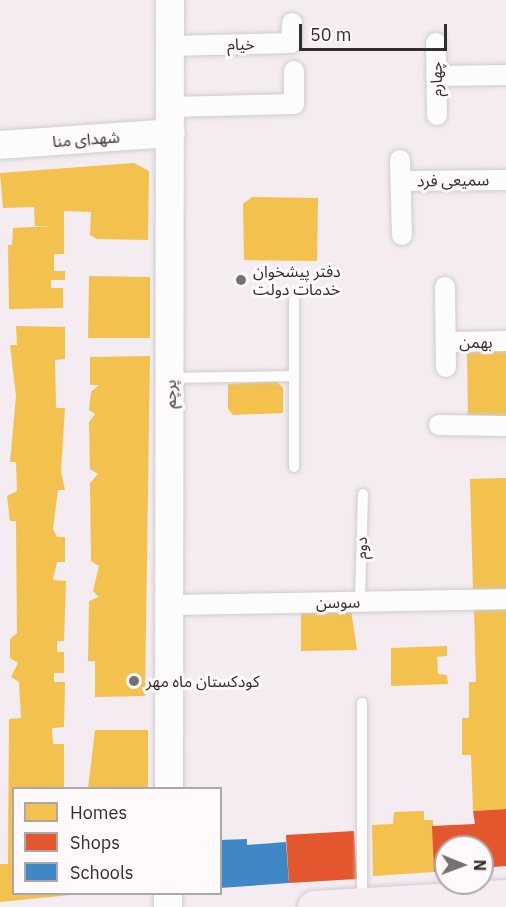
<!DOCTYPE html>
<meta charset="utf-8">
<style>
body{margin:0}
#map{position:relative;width:506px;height:907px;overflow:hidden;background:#f4ecf0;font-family:"IBM Plex Sans","Noto Sans Arabic",sans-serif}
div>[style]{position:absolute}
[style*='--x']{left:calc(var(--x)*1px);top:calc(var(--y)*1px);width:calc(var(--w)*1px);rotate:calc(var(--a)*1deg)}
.homes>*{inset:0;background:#f2c14e}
.shops>*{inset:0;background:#e4572e}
.schools>*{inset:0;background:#3f88c5}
.roads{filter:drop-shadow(0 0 2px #d0cbcd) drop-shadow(0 0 2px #d0cbcd)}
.lane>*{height:10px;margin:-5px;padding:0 5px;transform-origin:5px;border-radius:5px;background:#fdfcfd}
.street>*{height:20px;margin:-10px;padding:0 10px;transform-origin:10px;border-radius:10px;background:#fdfcfd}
.secondary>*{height:28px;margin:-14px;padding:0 14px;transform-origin:14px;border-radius:14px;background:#fdfcfd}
.primary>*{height:32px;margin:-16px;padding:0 16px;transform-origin:16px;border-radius:16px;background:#f6edf3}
.dots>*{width:16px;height:16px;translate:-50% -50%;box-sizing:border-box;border:3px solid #fff9fc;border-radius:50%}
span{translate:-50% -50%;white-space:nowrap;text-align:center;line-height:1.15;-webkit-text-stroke:6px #fff9fc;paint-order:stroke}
.street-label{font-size:16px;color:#322d30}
.poi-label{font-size:16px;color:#322d30}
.left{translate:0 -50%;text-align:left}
.legend{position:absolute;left:12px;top:787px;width:210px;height:108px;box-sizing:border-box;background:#fff9fc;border:2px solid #ada7aa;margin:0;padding:8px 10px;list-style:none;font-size:18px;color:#322d30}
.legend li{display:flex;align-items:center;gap:12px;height:30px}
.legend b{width:30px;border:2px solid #ada7aa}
.north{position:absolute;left:434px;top:835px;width:60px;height:60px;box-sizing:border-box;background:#fff9fc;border:2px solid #ada7aa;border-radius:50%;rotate:91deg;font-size:16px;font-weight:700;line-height:24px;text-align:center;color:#322d30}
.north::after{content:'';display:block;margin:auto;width:21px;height:27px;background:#767073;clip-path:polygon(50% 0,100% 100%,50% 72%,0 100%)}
.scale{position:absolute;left:299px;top:24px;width:148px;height:27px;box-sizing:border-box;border:3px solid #322d30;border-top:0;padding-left:8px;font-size:18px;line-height:21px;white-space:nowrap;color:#322d30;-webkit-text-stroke:4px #fff9fc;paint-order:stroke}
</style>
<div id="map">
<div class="homes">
<i style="clip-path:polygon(134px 163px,149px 171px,148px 240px,97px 239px,90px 235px,91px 212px,64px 211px,64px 254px,54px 254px,54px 271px,65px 271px,65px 280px,51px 280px,51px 288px,63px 288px,63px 308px,9px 309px,8px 245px,12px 245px,13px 228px,53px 226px,35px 226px,34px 207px,3px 208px,0 173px)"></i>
<i style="clip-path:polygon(252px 197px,318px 198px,317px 261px,244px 260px,243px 204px)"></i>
<i style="clip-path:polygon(89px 276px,150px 277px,150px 338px,88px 338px)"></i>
<i style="clip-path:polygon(16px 326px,65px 327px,65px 359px,55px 360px,56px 408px,65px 408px,61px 471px,65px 490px,58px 490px,53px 529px,57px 537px,65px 537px,65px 562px,57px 562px,53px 580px,66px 581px,64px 641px,57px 641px,57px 652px,64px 652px,64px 673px,54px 673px,54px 682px,65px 682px,64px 727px,52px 728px,53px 744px,64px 744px,64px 788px,14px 788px,14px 894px,70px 895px,0 902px,0 864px,8px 864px,9px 719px,21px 718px,19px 682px,11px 677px,18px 663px,10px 658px,10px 639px,17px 633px,16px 521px,10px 521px,7px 496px,17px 491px,16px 462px,10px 462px,16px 396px,10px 345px,17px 345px)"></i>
<i style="clip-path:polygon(506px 348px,506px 423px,468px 423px,467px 349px)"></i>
<i style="clip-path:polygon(150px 356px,145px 696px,95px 697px,95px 661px,88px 661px,89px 601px,99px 597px,93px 591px,99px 566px,91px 561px,90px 483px,98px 474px,90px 469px,89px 422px,95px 414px,89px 410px,91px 392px,99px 385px,90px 385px,90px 357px)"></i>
<i style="clip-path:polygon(276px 381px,283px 388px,283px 413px,233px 415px,228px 409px,228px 384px)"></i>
<i style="clip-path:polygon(506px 478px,506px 589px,473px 590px,470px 479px)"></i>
<i style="clip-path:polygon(506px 607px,506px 809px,473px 811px,471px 755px,462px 755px,462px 718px,469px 718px,469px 682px,476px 682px,474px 608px)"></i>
<i style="clip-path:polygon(351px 610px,357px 650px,301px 651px,301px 611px)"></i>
<i style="clip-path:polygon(447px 646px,447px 656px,437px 657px,438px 674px,447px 675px,448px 684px,391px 686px,391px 648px)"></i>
<i style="clip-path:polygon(95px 730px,148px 730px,148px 788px,88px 788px)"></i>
<i style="clip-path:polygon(424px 811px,424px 820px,433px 820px,434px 872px,373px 876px,372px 825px,393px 824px,394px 812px)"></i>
</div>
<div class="shops">
<i style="clip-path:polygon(506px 809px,506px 866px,482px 868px,482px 847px,446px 847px,446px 871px,434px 872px,432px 826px,475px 824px,473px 811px)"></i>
<i style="clip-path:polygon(354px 831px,357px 879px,289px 883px,286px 835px)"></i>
</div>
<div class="schools">
<i style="clip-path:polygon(247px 839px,247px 845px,286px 842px,289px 883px,220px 888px,220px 840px)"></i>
</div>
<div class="roads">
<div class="lane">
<i style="--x:294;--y:300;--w:167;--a:90"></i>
<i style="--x:171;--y:378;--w:123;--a:-0.9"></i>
<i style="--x:360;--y:601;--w:107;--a:-88.4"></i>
<i style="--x:362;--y:703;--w:198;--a:90"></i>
</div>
<div class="street">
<i style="--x:436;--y:43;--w:72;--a:89.2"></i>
<i style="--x:170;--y:46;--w:121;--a:-1.4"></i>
<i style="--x:291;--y:43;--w:20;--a:-87"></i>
<i style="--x:436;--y:76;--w:70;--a:-0.8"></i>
<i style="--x:171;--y:107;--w:123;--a:-1.4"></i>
<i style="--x:294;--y:104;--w:33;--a:-90"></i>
<i style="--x:400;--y:160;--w:75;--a:88.5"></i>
<i style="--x:401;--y:181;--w:105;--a:-0.5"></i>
<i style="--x:445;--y:287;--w:80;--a:89.3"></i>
<i style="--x:446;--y:342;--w:60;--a:-1"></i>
<i style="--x:439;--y:425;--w:67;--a:0.9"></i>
<i style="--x:169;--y:605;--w:337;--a:-1"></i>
</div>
<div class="secondary">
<i style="--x:0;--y:145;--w:171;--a:-4"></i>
<i style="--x:169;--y:788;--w:788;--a:-89.93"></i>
<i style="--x:168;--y:907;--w:13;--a:-90"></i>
</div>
<div class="primary">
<i style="--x:314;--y:907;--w:192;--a:-3.3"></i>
</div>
</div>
<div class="dots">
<i style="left:241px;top:280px;background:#767073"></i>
<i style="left:134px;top:681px;background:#767073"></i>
</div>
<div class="street-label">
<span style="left:241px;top:44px;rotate:-1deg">خیام</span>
<span style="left:436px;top:79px;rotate:-91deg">چهارم</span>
<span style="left:86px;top:139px;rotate:-4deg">شهدای منا</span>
<span style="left:453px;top:180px;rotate:-1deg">سمیعی فرد</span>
<span style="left:476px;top:342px">بهمن</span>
<span style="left:170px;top:394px;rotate:-90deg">پرچم</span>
<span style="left:361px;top:548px;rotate:-89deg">دوم</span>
<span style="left:338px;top:602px;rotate:-1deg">سوسن</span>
</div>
<div class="poi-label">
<span class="left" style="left:253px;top:280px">دفتر پیشخوان<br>خدمات دولت</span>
<span class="left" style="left:146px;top:681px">کودکستان ماه مهر</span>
</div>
<ul class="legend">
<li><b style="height:16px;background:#f2c14e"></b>Homes</li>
<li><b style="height:16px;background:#e4572e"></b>Shops</li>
<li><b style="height:16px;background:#3f88c5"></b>Schools</li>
</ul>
<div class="north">N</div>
<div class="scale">50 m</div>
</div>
